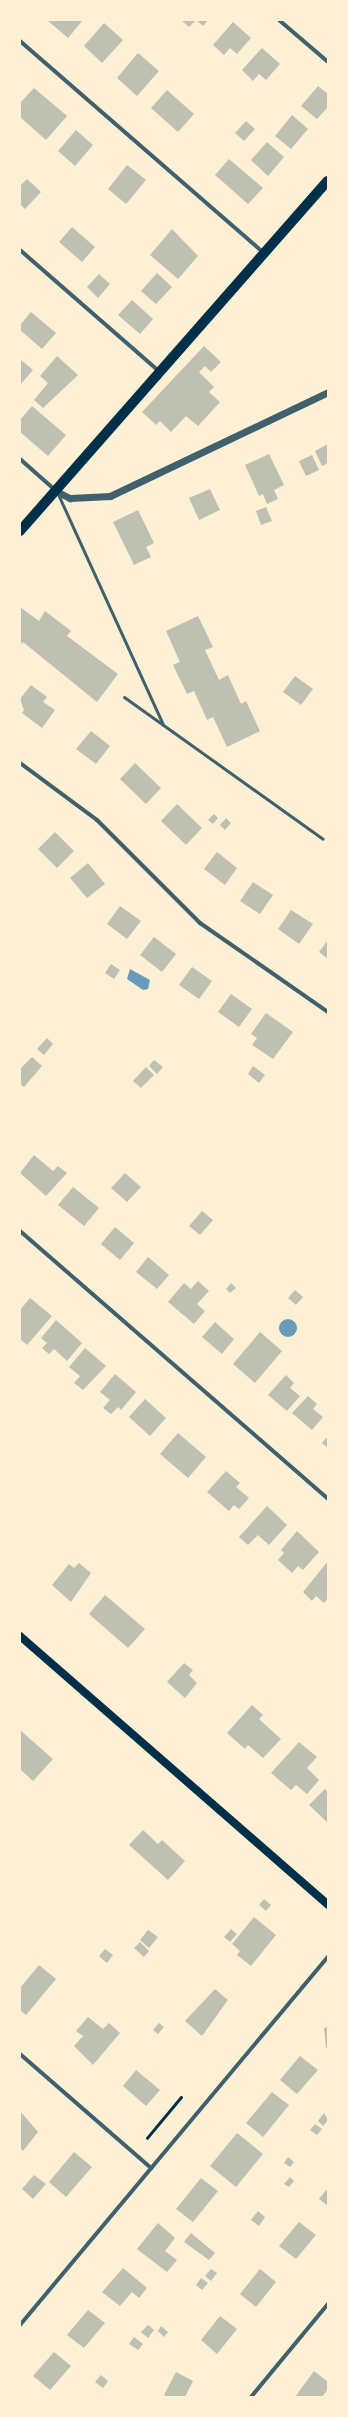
<!DOCTYPE html>
<style>
body{margin:0}
#map{position:relative;width:348px;height:2417px;overflow:hidden;background:#fdf0d5;font-family:Overpass,sans-serif}
div>[style]{position:absolute}
[style*='--x']{left:calc(var(--x)*1px);top:calc(var(--y)*1px);width:calc(var(--w)*1px);rotate:calc(var(--a)*1deg)}
.water>*{inset:0;background:#669bbc}
.round{border-radius:50%}
.building>*{inset:0;background:#bec0b2}
.path>*{height:2.5px;margin:-1.25px;padding:0 1.25px;transform-origin:1.25px;border-radius:1.25px;background:#003049}
.service>*{height:3px;margin:-1.5px;padding:0 1.5px;transform-origin:1.5px;border-radius:1.5px;background:#3f606c}
.minor>*{height:4px;margin:-2px;padding:0 2px;transform-origin:2px;border-radius:2px;background:#3f606c}
.tertiary>*{height:7px;margin:-3.5px;padding:0 3.5px;transform-origin:3.5px;border-radius:3.5px;background:#3f606c}
.secondary>*{height:8px;margin:-4px;padding:0 4px;transform-origin:4px;border-radius:4px;background:#003049}
.primary>*{height:10px;margin:-5px;padding:0 5px;transform-origin:5px;border-radius:5px;background:#003049}
span{translate:-50% -50%;white-space:nowrap;text-align:center;line-height:1.15;-webkit-text-stroke:3.5px #fdf0d5;paint-order:stroke}
.frame{position:absolute;inset:0;border:21px solid #fdf0d5;pointer-events:none}
</style>
<div id="map">
<div class="water">
<i style="clip-path:polygon(130px 969px,150px 980px,148px 989px,143px 990px,127px 979px)"></i>
<i class="round" style="left:279px;top:1319px;width:18px;height:18px"></i>
</div>
<div class="building">
<i style="clip-path:polygon(47px 20px,83px 20px,68px 38px)"></i>
<i style="clip-path:polygon(181px 20px,196px 20px,189px 27px)"></i>
<i style="clip-path:polygon(196px 20px,208px 20px,203px 26px)"></i>
<i style="clip-path:polygon(233px 22px,251px 38px,237px 54px,230px 48px,224px 55px,213px 45px)"></i>
<i style="clip-path:polygon(104px 23px,123px 40px,102px 63px,84px 46px)"></i>
<i style="clip-path:polygon(262px 48px,280px 64px,266px 80px,259px 74px,253px 81px,242px 70px)"></i>
<i style="clip-path:polygon(138px 53px,159px 71px,137px 96px,117px 78px)"></i>
<i style="clip-path:polygon(318px 86px,328px 94px,328px 107px,317px 119px,301px 106px)"></i>
<i style="clip-path:polygon(34px 88px,67px 116px,46px 140px,20px 117px,20px 103px)"></i>
<i style="clip-path:polygon(167px 90px,194px 114px,178px 132px,151px 108px)"></i>
<i style="clip-path:polygon(292px 115px,308px 129px,291px 149px,275px 136px)"></i>
<i style="clip-path:polygon(246px 121px,255px 129px,244px 141px,235px 133px)"></i>
<i style="clip-path:polygon(76px 130px,93px 145px,75px 166px,58px 151px)"></i>
<i style="clip-path:polygon(267px 142px,284px 157px,268px 176px,251px 160px)"></i>
<i style="clip-path:polygon(229px 159px,263px 188px,248px 204px,215px 175px)"></i>
<i style="clip-path:polygon(127px 165px,146px 180px,126px 204px,108px 189px)"></i>
<i style="clip-path:polygon(27px 179px,41px 192px,25px 209px,20px 204px,20px 186px)"></i>
<i style="clip-path:polygon(72px 227px,95px 247px,82px 262px,59px 242px)"></i>
<i style="clip-path:polygon(172px 229px,198px 256px,178px 279px,150px 255px)"></i>
<i style="clip-path:polygon(157px 273px,172px 287px,156px 304px,141px 291px)"></i>
<i style="clip-path:polygon(99px 274px,110px 284px,98px 298px,87px 287px)"></i>
<i style="clip-path:polygon(132px 300px,153px 319px,140px 334px,118px 315px)"></i>
<i style="clip-path:polygon(31px 312px,56px 333px,42px 349px,20px 330px,20px 325px)"></i>
<i style="clip-path:polygon(204px 346px,221px 362px,211px 372px,205px 366px,199px 372px,214px 387px,209px 392px,220px 402px,198px 426px,186px 416px,171px 432px,160px 421px,156px 425px,142px 412px)"></i>
<i style="clip-path:polygon(57px 356px,78px 375px,43px 408px,34px 400px,48px 383px,40px 376px)"></i>
<i style="clip-path:polygon(21px 360px,33px 370px,20px 385px,20px 361px)"></i>
<i style="clip-path:polygon(32px 406px,66px 435px,48px 456px,20px 432px,20px 420px)"></i>
<i style="clip-path:polygon(328px 444px,328px 463px,322px 466px,315px 451px)"></i>
<i style="clip-path:polygon(269px 454px,284px 485px,274px 490px,278px 499px,267px 504px,263px 494px,259px 496px,245px 465px)"></i>
<i style="clip-path:polygon(312px 455px,319px 470px,306px 476px,299px 461px)"></i>
<i style="clip-path:polygon(210px 489px,220px 510px,199px 520px,189px 498px)"></i>
<i style="clip-path:polygon(266px 507px,272px 521px,261px 525px,256px 511px)"></i>
<i style="clip-path:polygon(138px 510px,154px 543px,146px 547px,151px 557px,134px 565px,113px 522px)"></i>
<i style="clip-path:polygon(20px 607px,39px 621px,45px 611px,71px 631px,67px 636px,118px 674px,97px 702px,23px 642px,20px 646px)"></i>
<i style="clip-path:polygon(198px 616px,213px 647px,205px 650px,219px 680px,228px 675px,241px 704px,246px 701px,260px 731px,227px 747px,213px 717px,207px 720px,194px 691px,187px 694px,173px 665px,180px 662px,166px 631px)"></i>
<i style="clip-path:polygon(295px 676px,313px 689px,301px 705px,283px 692px)"></i>
<i style="clip-path:polygon(31px 685px,47px 697px,43px 702px,55px 710px,42px 728px,22px 713px,24px 710px,20px 699px)"></i>
<i style="clip-path:polygon(91px 731px,110px 746px,96px 764px,76px 749px)"></i>
<i style="clip-path:polygon(135px 763px,161px 788px,146px 804px,120px 779px)"></i>
<i style="clip-path:polygon(177px 804px,202px 828px,186px 845px,161px 821px)"></i>
<i style="clip-path:polygon(214px 814px,218px 818px,213px 824px,208px 820px)"></i>
<i style="clip-path:polygon(226px 818px,231px 823px,225px 830px,220px 825px)"></i>
<i style="clip-path:polygon(55px 832px,74px 851px,57px 868px,38px 849px)"></i>
<i style="clip-path:polygon(217px 852px,237px 868px,225px 885px,204px 869px)"></i>
<i style="clip-path:polygon(88px 863px,105px 884px,87px 898px,70px 878px)"></i>
<i style="clip-path:polygon(253px 882px,273px 895px,260px 914px,240px 901px)"></i>
<i style="clip-path:polygon(120px 906px,141px 921px,127px 939px,107px 924px)"></i>
<i style="clip-path:polygon(291px 910px,313px 924px,299px 944px,278px 929px)"></i>
<i style="clip-path:polygon(154px 937px,176px 954px,162px 972px,140px 955px)"></i>
<i style="clip-path:polygon(328px 940px,328px 959px,319px 952px)"></i>
<i style="clip-path:polygon(111px 964px,120px 970px,114px 979px,105px 973px)"></i>
<i style="clip-path:polygon(192px 967px,212px 981px,199px 999px,179px 985px)"></i>
<i style="clip-path:polygon(231px 994px,252px 1009px,239px 1027px,218px 1012px)"></i>
<i style="clip-path:polygon(266px 1013px,293px 1032px,273px 1059px,252px 1045px,257px 1038px,251px 1034px)"></i>
<i style="clip-path:polygon(47px 1038px,53px 1044px,44px 1055px,37px 1049px)"></i>
<i style="clip-path:polygon(32px 1057px,42px 1066px,24px 1087px,20px 1084px,20px 1069px)"></i>
<i style="clip-path:polygon(154px 1060px,163px 1067px,157px 1074px,149px 1066px)"></i>
<i style="clip-path:polygon(253px 1066px,265px 1075px,259px 1083px,248px 1074px)"></i>
<i style="clip-path:polygon(146px 1067px,154px 1075px,141px 1088px,133px 1081px)"></i>
<i style="clip-path:polygon(34px 1155px,53px 1171px,58px 1166px,67px 1173px,46px 1196px,20px 1173px)"></i>
<i style="clip-path:polygon(125px 1173px,141px 1187px,127px 1202px,111px 1188px)"></i>
<i style="clip-path:polygon(73px 1187px,99px 1208px,84px 1226px,58px 1205px)"></i>
<i style="clip-path:polygon(202px 1211px,213px 1220px,200px 1235px,189px 1226px)"></i>
<i style="clip-path:polygon(115px 1227px,134px 1243px,120px 1260px,101px 1244px)"></i>
<i style="clip-path:polygon(148px 1257px,169px 1275px,157px 1289px,136px 1272px)"></i>
<i style="clip-path:polygon(198px 1281px,209px 1291px,197px 1304px,205px 1311px,194px 1324px,168px 1302px,184px 1283px,191px 1289px)"></i>
<i style="clip-path:polygon(231px 1283px,236px 1288px,230px 1293px,226px 1289px)"></i>
<i style="clip-path:polygon(295px 1290px,303px 1297px,296px 1305px,288px 1298px)"></i>
<i style="clip-path:polygon(30px 1298px,52px 1316px,27px 1345px,20px 1339px,20px 1310px)"></i>
<i style="clip-path:polygon(56px 1320px,82px 1343px,67px 1361px,54px 1349px,49px 1354px,42px 1348px,47px 1343px,41px 1338px)"></i>
<i style="clip-path:polygon(215px 1322px,234px 1339px,222px 1354px,202px 1337px)"></i>
<i style="clip-path:polygon(260px 1332px,282px 1351px,255px 1383px,233px 1364px)"></i>
<i style="clip-path:polygon(85px 1348px,106px 1366px,83px 1390px,74px 1383px,80px 1376px,69px 1367px)"></i>
<i style="clip-path:polygon(115px 1374px,136px 1392px,121px 1410px,118px 1407px,111px 1414px,103px 1408px,110px 1400px,100px 1392px)"></i>
<i style="clip-path:polygon(286px 1375px,294px 1383px,290px 1388px,300px 1396px,287px 1411px,268px 1395px)"></i>
<i style="clip-path:polygon(308px 1396px,317px 1404px,313px 1409px,323px 1417px,312px 1430px,292px 1413px)"></i>
<i style="clip-path:polygon(145px 1399px,166px 1418px,150px 1436px,129px 1417px)"></i>
<i style="clip-path:polygon(178px 1433px,206px 1457px,188px 1478px,160px 1454px)"></i>
<i style="clip-path:polygon(328px 1436px,328px 1448px,322px 1443px)"></i>
<i style="clip-path:polygon(226px 1471px,240px 1483px,236px 1487px,249px 1498px,239px 1509px,234px 1505px,229px 1511px,207px 1492px)"></i>
<i style="clip-path:polygon(267px 1506px,287px 1525px,269px 1545px,258px 1535px,248px 1545px,239px 1537px)"></i>
<i style="clip-path:polygon(297px 1531px,319px 1552px,303px 1570px,298px 1566px,292px 1573px,278px 1560px,284px 1553px,281px 1550px)"></i>
<i style="clip-path:polygon(328px 1561px,328px 1598px,324px 1603px,316px 1596px,312px 1601px,303px 1592px)"></i>
<i style="clip-path:polygon(79px 1563px,91px 1573px,71px 1602px,52px 1585px,69px 1564px,74px 1568px)"></i>
<i style="clip-path:polygon(105px 1595px,145px 1629px,128px 1648px,89px 1614px)"></i>
<i style="clip-path:polygon(184px 1663px,193px 1670px,189px 1675px,197px 1683px,185px 1698px,167px 1682px)"></i>
<i style="clip-path:polygon(252px 1705px,263px 1715px,259px 1719px,281px 1739px,263px 1758px,248px 1745px,245px 1749px,227px 1733px)"></i>
<i style="clip-path:polygon(20px 1730px,53px 1759px,33px 1781px,20px 1769px)"></i>
<i style="clip-path:polygon(299px 1742px,317px 1757px,307px 1768px,319px 1780px,307px 1794px,296px 1785px,291px 1790px,271px 1773px)"></i>
<i style="clip-path:polygon(325px 1789px,328px 1792px,328px 1823px,309px 1805px)"></i>
<i style="clip-path:polygon(143px 1830px,158px 1844px,162px 1840px,185px 1861px,168px 1880px,129px 1845px)"></i>
<i style="clip-path:polygon(264px 1899px,271px 1905px,266px 1911px,259px 1905px)"></i>
<i style="clip-path:polygon(254px 1917px,276px 1935px,251px 1966px,237px 1955px,240px 1951px,232px 1944px)"></i>
<i style="clip-path:polygon(231px 1929px,237px 1934px,230px 1942px,224px 1937px)"></i>
<i style="clip-path:polygon(148px 1930px,158px 1937px,149px 1948px,140px 1940px)"></i>
<i style="clip-path:polygon(140px 1942px,149px 1951px,144px 1957px,134px 1948px)"></i>
<i style="clip-path:polygon(105px 1949px,113px 1955px,107px 1963px,99px 1956px)"></i>
<i style="clip-path:polygon(39px 1965px,56px 1979px,26px 2015px,20px 2010px,20px 1988px)"></i>
<i style="clip-path:polygon(215px 1989px,228px 2000px,202px 2036px,185px 2021px)"></i>
<i style="clip-path:polygon(88px 2017px,103px 2029px,109px 2023px,120px 2033px,93px 2065px,74px 2046px,83px 2036px,76px 2031px)"></i>
<i style="clip-path:polygon(159px 2023px,164px 2027px,158px 2034px,153px 2030px)"></i>
<i style="clip-path:polygon(328px 2027px,328px 2047px,326px 2048px,324px 2028px)"></i>
<i style="clip-path:polygon(300px 2056px,318px 2070px,297px 2094px,280px 2080px)"></i>
<i style="clip-path:polygon(136px 2070px,160px 2090px,146px 2106px,123px 2086px)"></i>
<i style="clip-path:polygon(272px 2092px,289px 2105px,263px 2137px,246px 2123px)"></i>
<i style="clip-path:polygon(20px 2111px,38px 2132px,23px 2151px,20px 2148px)"></i>
<i style="clip-path:polygon(324px 2113px,328px 2120px,323px 2126px,318px 2121px)"></i>
<i style="clip-path:polygon(315px 2124px,322px 2129px,317px 2135px,310px 2130px)"></i>
<i style="clip-path:polygon(237px 2133px,263px 2154px,236px 2187px,210px 2166px)"></i>
<i style="clip-path:polygon(74px 2152px,92px 2167px,66px 2197px,49px 2182px)"></i>
<i style="clip-path:polygon(288px 2157px,294px 2162px,290px 2167px,284px 2163px)"></i>
<i style="clip-path:polygon(34px 2175px,46px 2184px,33px 2199px,22px 2189px)"></i>
<i style="clip-path:polygon(290px 2177px,294px 2181px,289px 2187px,284px 2184px)"></i>
<i style="clip-path:polygon(201px 2178px,218px 2191px,193px 2222px,176px 2209px)"></i>
<i style="clip-path:polygon(328px 2188px,328px 2206px,319px 2199px)"></i>
<i style="clip-path:polygon(258px 2211px,265px 2217px,259px 2226px,251px 2220px)"></i>
<i style="clip-path:polygon(299px 2222px,316px 2235px,296px 2259px,279px 2246px)"></i>
<i style="clip-path:polygon(158px 2223px,175px 2238px,165px 2251px,177px 2260px,167px 2272px,137px 2249px)"></i>
<i style="clip-path:polygon(191px 2233px,215px 2253px,209px 2260px,184px 2242px)"></i>
<i style="clip-path:polygon(123px 2268px,147px 2288px,139px 2298px,132px 2292px,120px 2306px,102px 2292px)"></i>
<i style="clip-path:polygon(211px 2269px,217px 2273px,211px 2281px,205px 2276px)"></i>
<i style="clip-path:polygon(260px 2269px,276px 2282px,256px 2307px,240px 2294px)"></i>
<i style="clip-path:polygon(201px 2278px,208px 2283px,202px 2290px,196px 2285px)"></i>
<i style="clip-path:polygon(88px 2310px,105px 2323px,84px 2348px,67px 2335px)"></i>
<i style="clip-path:polygon(220px 2316px,237px 2329px,217px 2354px,201px 2340px)"></i>
<i style="clip-path:polygon(148px 2325px,154px 2330px,148px 2338px,141px 2332px)"></i>
<i style="clip-path:polygon(161px 2326px,168px 2332px,164px 2337px,158px 2331px)"></i>
<i style="clip-path:polygon(134px 2337px,143px 2344px,138px 2350px,129px 2344px)"></i>
<i style="clip-path:polygon(54px 2352px,71px 2366px,50px 2390px,33px 2376px)"></i>
<i style="clip-path:polygon(314px 2371px,328px 2382px,328px 2389px,322px 2397px,295px 2397px)"></i>
<i style="clip-path:polygon(176px 2372px,193px 2381px,185px 2397px,167px 2397px,164px 2395px)"></i>
<i style="clip-path:polygon(101px 2375px,108px 2381px,103px 2388px,95px 2382px)"></i>
</div>
<div class="path">
<i style="--x:147;--y:2138;--w:53;--a:-50.3"></i>
</div>
<div class="service">
<i style="--x:57;--y:492;--w:256;--a:65.5"></i>
<i style="--x:124;--y:697;--w:244;--a:35.5"></i>
</div>
<div class="minor">
<i style="--x:279;--y:20;--w:65;--a:40.6"></i>
<i style="--x:20;--y:41;--w:323;--a:41"></i>
<i style="--x:20;--y:250;--w:186;--a:41.1"></i>
<i style="--x:20;--y:459;--w:48;--a:41.6"></i>
<i style="--x:20;--y:763;--w:96;--a:36.5"></i>
<i style="--x:97;--y:820;--w:146;--a:45"></i>
<i style="--x:200;--y:923;--w:156;--a:34.8"></i>
<i style="--x:20;--y:1231;--w:408;--a:41"></i>
<i style="--x:20;--y:2054;--w:174;--a:41"></i>
<i style="--x:20;--y:2325;--w:481;--a:-50.1"></i>
<i style="--x:251;--y:2397;--w:121;--a:-50.4"></i>
</div>
<div class="tertiary">
<i style="--x:56;--y:491;--w:16;--a:27"></i>
<i style="--x:70;--y:498;--w:40;--a:-2.9"></i>
<i style="--x:110;--y:496;--w:242;--a:-25.5"></i>
</div>
<div class="secondary">
<i style="--x:20;--y:1636;--w:409;--a:41.1"></i>
</div>
<div class="primary">
<i style="--x:20;--y:531;--w:466;--a:-48.7"></i>
</div>
<div class="frame"></div>
</div>
